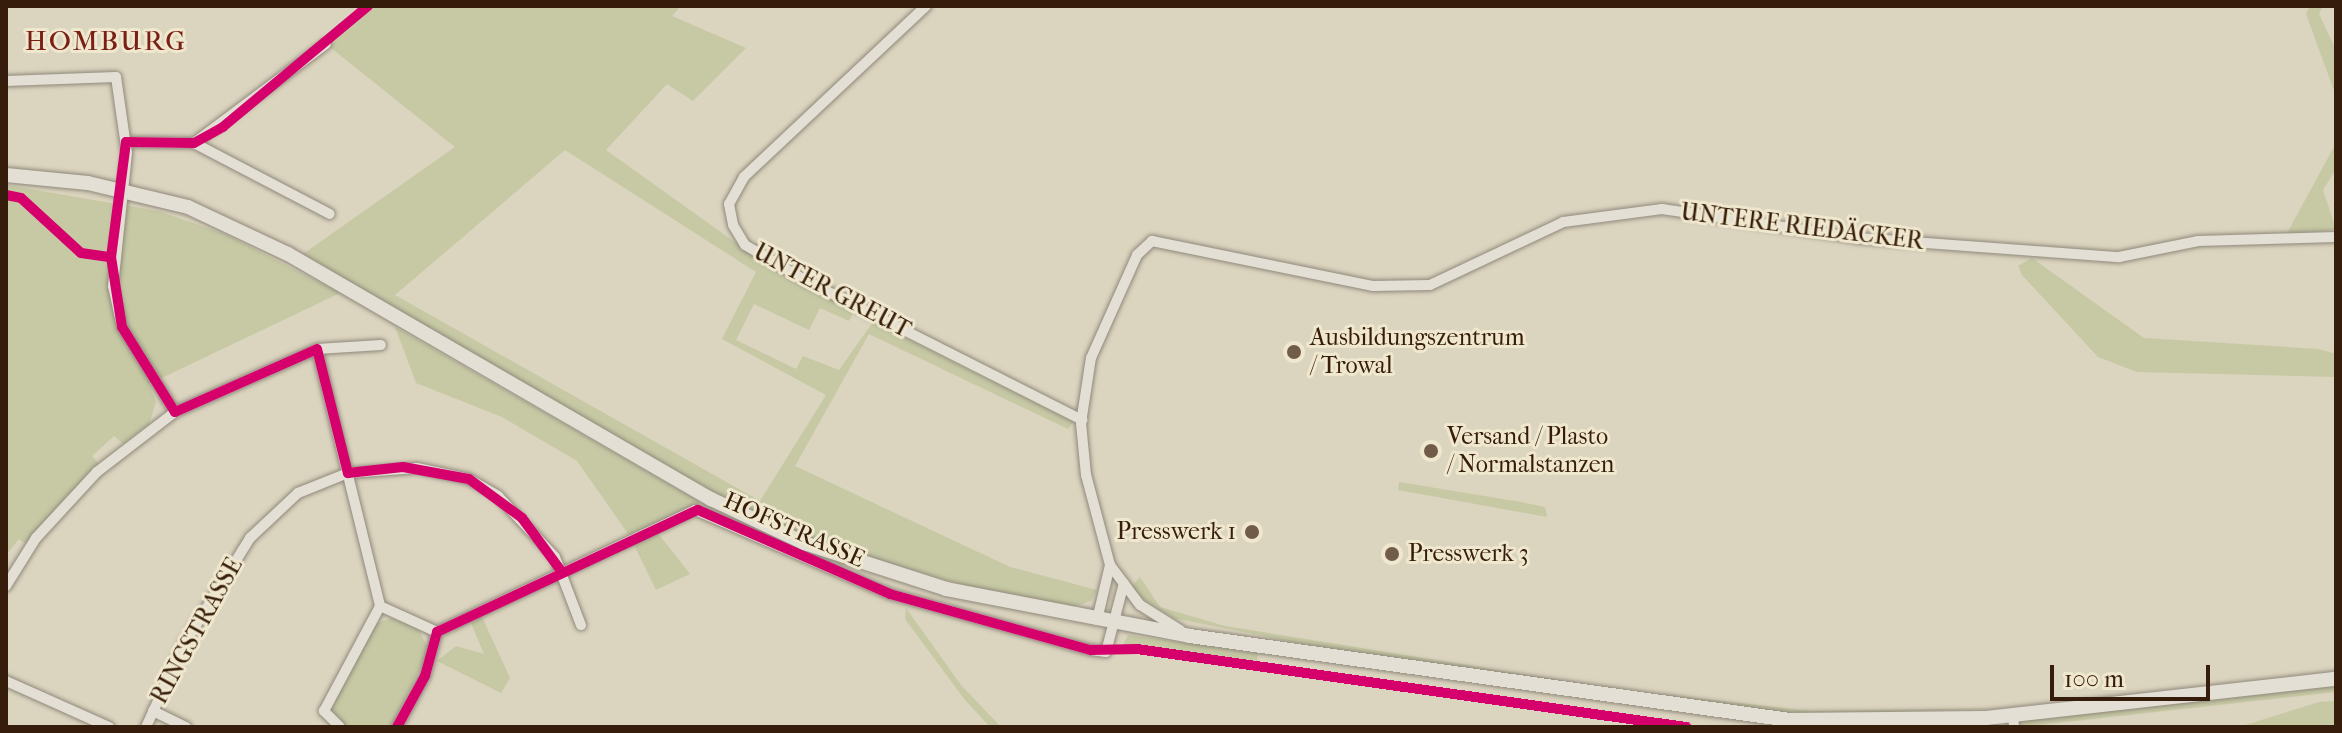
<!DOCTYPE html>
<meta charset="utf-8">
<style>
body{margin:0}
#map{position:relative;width:2342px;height:733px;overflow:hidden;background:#dbd4bf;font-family:"IM FELL French Canon",serif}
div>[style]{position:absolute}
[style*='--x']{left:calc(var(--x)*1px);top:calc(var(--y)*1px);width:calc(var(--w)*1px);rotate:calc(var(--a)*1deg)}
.green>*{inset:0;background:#c6c9a4}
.roads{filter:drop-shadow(0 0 2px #90897b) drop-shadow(0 0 2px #90897b)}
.street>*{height:10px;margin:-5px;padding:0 5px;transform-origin:5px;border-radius:5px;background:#e3dfd5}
.secondary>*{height:14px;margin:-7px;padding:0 7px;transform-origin:7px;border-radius:7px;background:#e3dfd5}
.cycleway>*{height:10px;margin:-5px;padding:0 5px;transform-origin:5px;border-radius:5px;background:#d6006c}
.dots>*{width:22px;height:22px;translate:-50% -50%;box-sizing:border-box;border:4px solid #efe7ce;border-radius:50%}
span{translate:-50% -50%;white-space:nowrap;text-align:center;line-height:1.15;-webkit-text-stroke:6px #efe7ce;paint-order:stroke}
.street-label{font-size:24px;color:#361c0a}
.poi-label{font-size:24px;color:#361c0a}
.left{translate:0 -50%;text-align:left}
.right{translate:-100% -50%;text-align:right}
.quarter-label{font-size:28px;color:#7a1f14;letter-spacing:2px}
.frame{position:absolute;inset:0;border:8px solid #361c0a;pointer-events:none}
.scale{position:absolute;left:2050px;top:665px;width:160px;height:36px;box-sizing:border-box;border:4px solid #361c0a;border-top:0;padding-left:10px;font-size:24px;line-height:28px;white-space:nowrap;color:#361c0a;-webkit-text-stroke:6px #efe7ce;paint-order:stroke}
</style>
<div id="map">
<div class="green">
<i style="clip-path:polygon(evenodd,368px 6px,681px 6px,672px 16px,746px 48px,693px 101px,667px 84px,606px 150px,736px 243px,853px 313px,849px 321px,820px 308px,809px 330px,754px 304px,736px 340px,796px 369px,803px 356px,839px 370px,873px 322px,1073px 422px,1068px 429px,869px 334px,795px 466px,1010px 567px,1097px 590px,1091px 601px,1072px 607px,979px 589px,827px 546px,713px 495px,303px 254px,455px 147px,326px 44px,368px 6px,565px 150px,756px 272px,722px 339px,826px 395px,760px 501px,395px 295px,565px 150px)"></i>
<i style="clip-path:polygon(2310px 6px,2323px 6px,2319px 14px,2336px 50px,2336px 96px,2306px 14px)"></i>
<i style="clip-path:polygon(2336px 143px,2336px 169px,2323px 190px,2336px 229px,2285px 237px)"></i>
<i style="clip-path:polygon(6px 185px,158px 211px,225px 234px,340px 293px,149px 384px,156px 402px,149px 424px,123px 444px,114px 436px,92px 456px,99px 464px,27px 544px,19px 539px,6px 555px)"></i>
<i style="clip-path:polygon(2032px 258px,2144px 338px,2319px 349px,2336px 354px,2336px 377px,2137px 372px,2098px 357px,2022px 275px,2018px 266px)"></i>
<i style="clip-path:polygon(395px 327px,700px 502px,697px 507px,629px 535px,577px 461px,502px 417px,416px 383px)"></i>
<i style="clip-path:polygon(1399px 482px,1521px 502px,1545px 507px,1547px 517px,1398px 490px)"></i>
<i style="clip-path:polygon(657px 532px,690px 574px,656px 590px,633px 543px)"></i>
<i style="clip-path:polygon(1140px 577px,1160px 607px,1225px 626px,1616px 689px,1812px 711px,2003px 708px,1802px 715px,1368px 657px,1173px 618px,1140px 597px,1132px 586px)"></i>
<i style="clip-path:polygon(906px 608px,961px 685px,1001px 727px,990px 727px,965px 700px,905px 619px)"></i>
<i style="clip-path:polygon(482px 617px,510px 678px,501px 693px,437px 661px,456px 646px,484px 654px,471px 623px)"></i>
<i style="clip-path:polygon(392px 618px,418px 629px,429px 650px,391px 727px,348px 727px,331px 719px,328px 707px,374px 624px)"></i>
<i style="clip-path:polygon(1128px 635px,1258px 653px,1257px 661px,1121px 649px)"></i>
<i style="clip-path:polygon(2336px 685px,2336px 692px,2021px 727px,2021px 721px)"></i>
<i style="clip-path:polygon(2336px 701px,2336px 727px,2239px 727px,2319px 702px)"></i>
</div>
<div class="roads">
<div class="street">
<i style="--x:926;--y:6;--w:250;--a:136.8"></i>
<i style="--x:744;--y:177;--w:31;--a:119"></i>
<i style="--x:729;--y:204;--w:21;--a:79"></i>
<i style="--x:733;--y:225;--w:23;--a:59"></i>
<i style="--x:745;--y:245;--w:67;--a:30.4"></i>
<i style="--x:803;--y:279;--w:313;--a:26.8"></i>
<i style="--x:6;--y:81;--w:110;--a:-2.1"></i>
<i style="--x:116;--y:77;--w:77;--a:81.8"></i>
<i style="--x:127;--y:153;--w:134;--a:96"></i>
<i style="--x:113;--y:286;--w:42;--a:77.6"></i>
<i style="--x:122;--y:327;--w:100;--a:58.1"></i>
<i style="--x:126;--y:142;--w:68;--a:0.8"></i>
<i style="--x:194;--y:143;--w:165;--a:-36.9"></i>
<i style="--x:194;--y:143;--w:153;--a:27.6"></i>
<i style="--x:317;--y:349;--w:265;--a:76.2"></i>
<i style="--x:6;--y:586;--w:57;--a:-58"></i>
<i style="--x:36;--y:538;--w:90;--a:-47.3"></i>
<i style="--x:97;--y:472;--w:98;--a:-37.6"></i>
<i style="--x:175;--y:412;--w:155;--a:-23.9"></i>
<i style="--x:317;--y:349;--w:64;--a:-3.6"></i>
<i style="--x:380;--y:606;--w:63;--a:24.5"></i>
<i style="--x:1097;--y:620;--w:57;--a:-76.7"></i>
<i style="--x:1180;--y:630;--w:47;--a:-148"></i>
<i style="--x:1140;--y:605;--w:50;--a:-126.9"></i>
<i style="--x:1110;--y:565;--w:93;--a:-104.9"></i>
<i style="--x:1086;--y:475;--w:52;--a:-95.5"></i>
<i style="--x:1081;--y:423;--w:66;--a:-81.3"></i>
<i style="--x:1091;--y:358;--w:113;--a:-65.9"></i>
<i style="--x:1137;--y:255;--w:21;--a:-43"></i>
<i style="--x:1152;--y:241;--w:226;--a:11.5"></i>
<i style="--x:1373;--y:286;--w:57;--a:-1"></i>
<i style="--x:1430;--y:285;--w:147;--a:-25.3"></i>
<i style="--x:1563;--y:222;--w:100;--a:-7.5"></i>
<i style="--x:1662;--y:209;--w:198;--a:8.4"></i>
<i style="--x:1858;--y:238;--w:262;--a:4.2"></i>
<i style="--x:2119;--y:257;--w:81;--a:-11.4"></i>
<i style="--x:2198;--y:241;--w:138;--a:-1.7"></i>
<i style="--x:437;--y:632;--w:285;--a:-25.3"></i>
<i style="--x:695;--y:510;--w:212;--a:23.3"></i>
<i style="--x:890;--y:594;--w:209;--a:15.6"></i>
<i style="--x:1091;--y:650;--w:15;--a:8"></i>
<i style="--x:1106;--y:652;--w:71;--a:-75.4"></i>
<i style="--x:6;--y:681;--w:113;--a:24.1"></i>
<i style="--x:153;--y:711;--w:37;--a:26"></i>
<i style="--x:2013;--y:715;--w:12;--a:85"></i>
<i style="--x:146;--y:727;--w:89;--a:-65.4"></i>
<i style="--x:183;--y:646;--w:127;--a:-58.2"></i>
<i style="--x:250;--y:538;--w:66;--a:-43.2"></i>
<i style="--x:298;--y:493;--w:54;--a:-21.8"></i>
<i style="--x:348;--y:473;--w:69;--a:-4.1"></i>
<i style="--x:417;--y:468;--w:53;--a:11.9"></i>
<i style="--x:469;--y:479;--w:34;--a:30"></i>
<i style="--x:498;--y:496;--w:83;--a:46.9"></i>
<i style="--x:555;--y:557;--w:73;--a:69.1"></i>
<i style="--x:340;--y:727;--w:23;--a:-135"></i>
<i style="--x:324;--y:711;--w:119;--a:-61.9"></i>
<i style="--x:397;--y:727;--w:58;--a:-61.2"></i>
<i style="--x:425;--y:676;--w:46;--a:-74.7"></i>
</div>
<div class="secondary">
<i style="--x:6;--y:175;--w:82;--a:5.6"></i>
<i style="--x:88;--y:183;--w:103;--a:13.5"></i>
<i style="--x:188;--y:207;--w:110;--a:25.2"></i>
<i style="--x:288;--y:254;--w:489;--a:30.1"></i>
<i style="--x:711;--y:499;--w:103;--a:25.3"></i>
<i style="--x:804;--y:543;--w:149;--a:17.9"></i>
<i style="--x:946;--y:589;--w:248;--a:10.9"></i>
<i style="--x:1190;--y:636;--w:606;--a:7.97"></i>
<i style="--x:1790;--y:720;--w:196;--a:-0.6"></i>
<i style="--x:1986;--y:718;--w:352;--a:-6.4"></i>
</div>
</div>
<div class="cycleway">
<i style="--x:368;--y:6;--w:189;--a:140.2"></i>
<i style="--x:223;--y:127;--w:33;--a:151"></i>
<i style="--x:194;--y:143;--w:68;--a:-179.2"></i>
<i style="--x:126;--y:142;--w:116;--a:97.4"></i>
<i style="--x:111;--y:257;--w:71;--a:81.1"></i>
<i style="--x:122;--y:327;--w:100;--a:58.1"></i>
<i style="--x:175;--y:412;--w:155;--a:-23.9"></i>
<i style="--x:317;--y:349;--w:128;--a:76"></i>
<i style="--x:348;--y:473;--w:55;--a:-6.2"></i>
<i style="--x:403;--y:467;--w:67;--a:10.3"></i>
<i style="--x:469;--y:479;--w:66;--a:36.3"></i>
<i style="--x:522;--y:518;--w:67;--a:53.5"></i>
<i style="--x:6;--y:195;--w:15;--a:11"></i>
<i style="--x:21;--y:198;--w:81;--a:42.5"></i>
<i style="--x:81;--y:253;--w:30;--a:8"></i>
<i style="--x:397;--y:727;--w:58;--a:-61.2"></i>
<i style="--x:425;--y:676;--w:46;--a:-74.7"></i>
<i style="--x:437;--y:632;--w:288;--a:-25.1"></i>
<i style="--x:698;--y:510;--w:210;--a:23.6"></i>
<i style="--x:890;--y:594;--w:209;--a:15.6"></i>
<i style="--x:1091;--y:650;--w:46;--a:-1.2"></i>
<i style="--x:1137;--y:649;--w:555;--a:8.09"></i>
</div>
<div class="dots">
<i style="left:1294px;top:352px;background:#705c49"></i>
<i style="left:1431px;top:451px;background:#705c49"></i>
<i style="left:1252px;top:532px;background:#705c49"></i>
<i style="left:1392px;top:554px;background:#705c49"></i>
</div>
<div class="street-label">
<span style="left:1802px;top:227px;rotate:7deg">UNTERE RIEDÄCKER</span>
<span style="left:832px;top:291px;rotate:28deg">UNTER GREUT</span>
<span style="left:794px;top:530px;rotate:24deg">HOFSTRASSE</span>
<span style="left:197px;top:631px;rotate:-61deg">RINGSTRASSE</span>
</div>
<div class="poi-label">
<span class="left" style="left:1310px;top:352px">Ausbildungszentrum<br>/ Trowal</span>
<span class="left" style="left:1447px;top:451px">Versand / Plasto<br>/ Normalstanzen</span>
<span class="right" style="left:1236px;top:532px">Presswerk 1</span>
<span class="left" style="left:1408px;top:554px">Presswerk 3</span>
</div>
<div class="quarter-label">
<span style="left:106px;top:41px">HOMBURG</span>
</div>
<div class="frame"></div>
<div class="scale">100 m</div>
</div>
